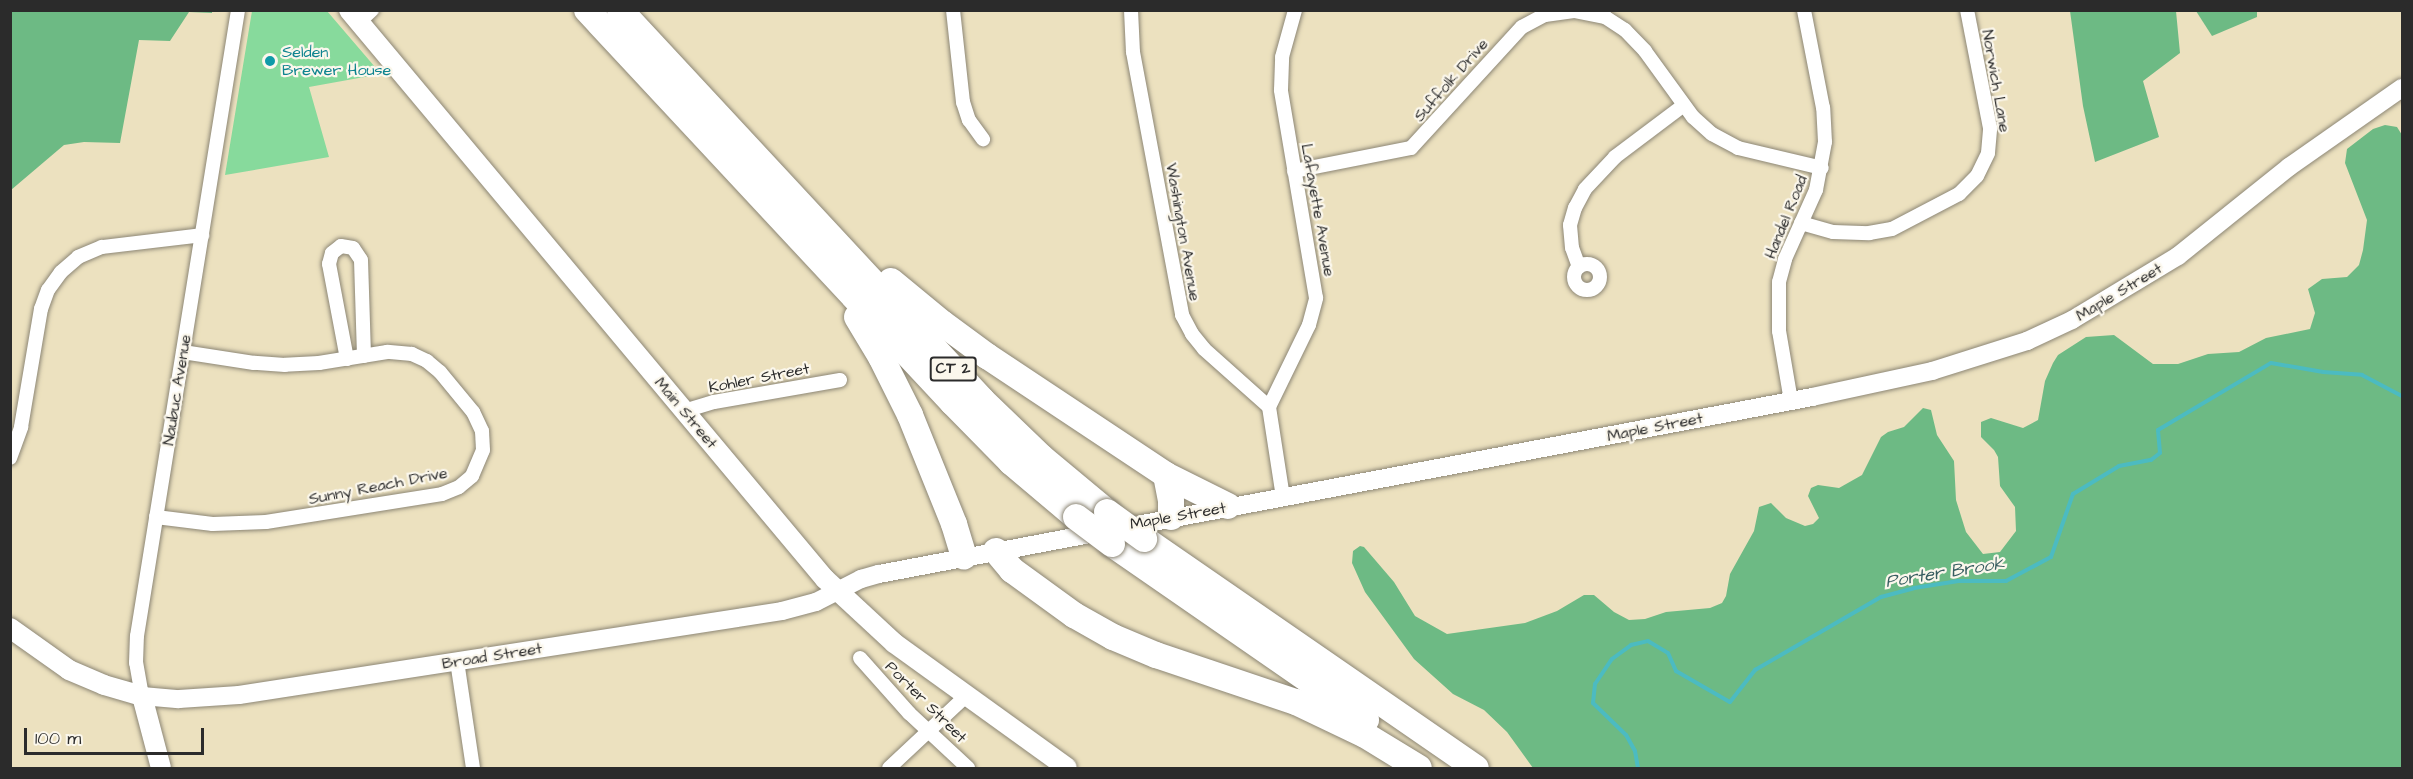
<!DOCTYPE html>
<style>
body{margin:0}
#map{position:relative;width:2413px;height:779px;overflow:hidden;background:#ece1bf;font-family:"Architects Daughter",sans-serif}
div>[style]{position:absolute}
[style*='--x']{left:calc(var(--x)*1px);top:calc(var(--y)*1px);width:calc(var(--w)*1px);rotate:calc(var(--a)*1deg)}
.green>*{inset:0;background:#87da9c}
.forest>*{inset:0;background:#6dba84}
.stream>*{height:4px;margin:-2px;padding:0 2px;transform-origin:2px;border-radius:2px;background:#4cbbc1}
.roads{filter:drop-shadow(0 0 2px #8c8675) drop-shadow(0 0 2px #8c8675)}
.minor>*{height:14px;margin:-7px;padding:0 7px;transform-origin:7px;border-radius:7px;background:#fff}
.minor>.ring{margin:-7px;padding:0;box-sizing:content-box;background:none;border:14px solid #fff;border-radius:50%}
.tertiary>*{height:18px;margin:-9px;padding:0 9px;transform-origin:9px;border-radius:9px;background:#fff}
.secondary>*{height:20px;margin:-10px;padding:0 10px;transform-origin:10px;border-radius:10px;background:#fff}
.motorway>*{height:26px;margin:-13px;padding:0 13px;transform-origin:13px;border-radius:13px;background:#fff}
.bridges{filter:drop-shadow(0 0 2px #8c8675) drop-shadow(0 0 2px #8c8675)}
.motorway-bridge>*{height:26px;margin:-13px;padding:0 13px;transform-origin:13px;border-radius:13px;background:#fff}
.dots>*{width:16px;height:16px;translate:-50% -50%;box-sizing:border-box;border:3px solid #fbf7ec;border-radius:50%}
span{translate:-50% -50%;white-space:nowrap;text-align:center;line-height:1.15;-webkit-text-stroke:4.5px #fbf7ec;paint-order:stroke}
.shield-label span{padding:2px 4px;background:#fbf7ec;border:2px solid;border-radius:4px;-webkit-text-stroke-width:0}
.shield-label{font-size:15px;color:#2b2b2b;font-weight:700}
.culture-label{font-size:16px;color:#0d838f}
.left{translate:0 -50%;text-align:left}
.street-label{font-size:16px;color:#2b2b2b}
.water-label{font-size:18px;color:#375d60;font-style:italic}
.frame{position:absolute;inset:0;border:12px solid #2b2b2b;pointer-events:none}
.scale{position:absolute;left:24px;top:728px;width:180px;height:27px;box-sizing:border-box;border:3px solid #2b2b2b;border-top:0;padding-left:8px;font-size:18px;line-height:21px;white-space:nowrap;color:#2b2b2b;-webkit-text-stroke:4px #fbf7ec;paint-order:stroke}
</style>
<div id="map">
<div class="green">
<i style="clip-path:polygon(252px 11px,327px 11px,381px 74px,309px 87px,329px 157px,225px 175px)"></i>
</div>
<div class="forest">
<i style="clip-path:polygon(11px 10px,212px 10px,212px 13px,189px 12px,170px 41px,139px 40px,120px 143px,84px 142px,64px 145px,11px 190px)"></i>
<i style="clip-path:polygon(2070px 11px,2176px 11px,2180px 53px,2143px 81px,2159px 137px,2095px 162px,2083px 106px)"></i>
<i style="clip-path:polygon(2196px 11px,2257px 11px,2257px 17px,2212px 36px)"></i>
<i style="clip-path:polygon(2385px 125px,2397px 127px,2402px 135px,2402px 768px,1533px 768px,1507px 732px,1484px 710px,1453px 694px,1414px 659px,1365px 592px,1352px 563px,1353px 551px,1360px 546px,1364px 547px,1394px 582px,1415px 616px,1447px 634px,1525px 623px,1557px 611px,1584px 595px,1594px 595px,1614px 612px,1629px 620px,1645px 619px,1666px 612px,1710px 608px,1722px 603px,1726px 596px,1730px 574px,1754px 531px,1759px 507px,1771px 503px,1786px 518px,1805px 526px,1813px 524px,1819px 518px,1808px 496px,1811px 488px,1818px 485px,1839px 488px,1862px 475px,1881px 437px,1888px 432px,1904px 427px,1923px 408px,1931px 410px,1937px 435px,1954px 461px,1956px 500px,1966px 532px,1983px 554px,2000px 552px,2016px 531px,2015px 507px,2000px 486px,1998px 457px,1994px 450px,1981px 437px,1981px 422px,1991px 418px,2023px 428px,2038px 420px,2045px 381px,2053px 363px,2058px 355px,2086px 337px,2114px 335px,2153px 364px,2178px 364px,2208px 354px,2239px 352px,2266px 338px,2310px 329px,2315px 313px,2308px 289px,2322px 279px,2347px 277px,2359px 265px,2363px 250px,2367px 220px,2345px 163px,2347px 149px,2373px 129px)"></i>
</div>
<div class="stream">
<i style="--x:1638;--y:768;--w:17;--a:-100"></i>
<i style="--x:1635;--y:751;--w:18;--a:-119"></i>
<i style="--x:1626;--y:735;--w:46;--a:-135.9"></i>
<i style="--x:1593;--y:703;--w:19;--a:-84"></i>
<i style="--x:1595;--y:684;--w:30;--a:-56"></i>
<i style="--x:1612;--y:659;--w:24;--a:-36"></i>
<i style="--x:1631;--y:645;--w:17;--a:-13"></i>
<i style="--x:1648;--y:641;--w:23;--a:31"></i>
<i style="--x:1668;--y:653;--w:20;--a:66"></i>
<i style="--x:1676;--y:671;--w:62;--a:29.9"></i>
<i style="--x:1730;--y:702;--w:41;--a:-52"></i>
<i style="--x:1755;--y:670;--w:146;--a:-30.1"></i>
<i style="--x:1881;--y:597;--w:34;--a:-15"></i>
<i style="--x:1914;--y:588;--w:45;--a:-9"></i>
<i style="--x:1958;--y:581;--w:48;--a:0"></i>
<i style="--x:2006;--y:581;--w:51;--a:-28.1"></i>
<i style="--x:2051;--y:557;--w:67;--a:-70.8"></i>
<i style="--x:2073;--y:494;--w:54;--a:-31.3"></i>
<i style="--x:2119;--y:466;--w:33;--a:-11"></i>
<i style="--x:2151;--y:460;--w:11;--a:-38"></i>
<i style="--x:2160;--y:453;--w:23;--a:-95"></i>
<i style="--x:2158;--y:430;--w:131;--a:-30.7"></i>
<i style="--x:2271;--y:363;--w:53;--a:9.8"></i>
<i style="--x:2323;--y:372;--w:39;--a:4"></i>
<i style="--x:2362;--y:375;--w:45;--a:27.7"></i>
</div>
<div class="roads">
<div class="minor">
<i style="--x:953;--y:10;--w:93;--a:83.8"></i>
<i style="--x:963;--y:102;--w:19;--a:72"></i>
<i style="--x:969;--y:120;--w:24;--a:54"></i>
<i style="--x:1131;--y:10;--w:42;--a:87.3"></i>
<i style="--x:1133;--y:52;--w:268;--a:79.4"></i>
<i style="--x:1182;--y:315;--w:21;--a:62"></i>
<i style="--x:1192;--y:334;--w:19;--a:51"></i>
<i style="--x:1204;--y:349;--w:87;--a:41.7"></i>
<i style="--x:1269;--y:407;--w:91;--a:81.2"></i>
<i style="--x:359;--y:22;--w:18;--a:-43"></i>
<i style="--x:1294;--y:171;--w:119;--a:-11.1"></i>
<i style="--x:1411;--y:148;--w:164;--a:-47.5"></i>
<i style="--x:1522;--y:27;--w:26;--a:-28"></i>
<i style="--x:1545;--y:15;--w:29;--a:-8"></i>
<i style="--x:1574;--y:11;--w:32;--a:11"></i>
<i style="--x:1605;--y:17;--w:24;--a:33"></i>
<i style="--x:1625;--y:30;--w:29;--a:46"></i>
<i style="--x:1645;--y:51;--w:82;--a:54"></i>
<i style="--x:1693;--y:117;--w:25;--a:42"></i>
<i style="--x:1712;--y:134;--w:30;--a:28"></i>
<i style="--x:1738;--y:148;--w:86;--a:13.4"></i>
<i style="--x:1801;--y:223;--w:33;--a:16"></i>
<i style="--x:1833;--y:232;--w:36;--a:2"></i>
<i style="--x:1869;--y:233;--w:23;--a:-10"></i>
<i style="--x:1892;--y:229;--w:76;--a:-27.6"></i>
<i style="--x:1959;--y:194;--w:25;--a:-45"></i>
<i style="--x:1977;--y:176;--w:25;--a:-64"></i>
<i style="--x:1988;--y:153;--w:25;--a:-85"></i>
<i style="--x:1990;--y:128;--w:120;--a:-101"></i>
<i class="ring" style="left:1574px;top:264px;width:12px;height:12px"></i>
<i style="--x:1579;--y:267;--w:20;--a:-110"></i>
<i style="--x:1572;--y:248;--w:23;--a:-95"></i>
<i style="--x:1570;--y:225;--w:18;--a:-74"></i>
<i style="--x:1575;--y:208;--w:21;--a:-62"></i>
<i style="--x:1585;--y:189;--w:44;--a:-46.8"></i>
<i style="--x:1615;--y:157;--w:86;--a:-37"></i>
<i style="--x:347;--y:359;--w:97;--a:-100.7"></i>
<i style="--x:329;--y:264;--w:11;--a:-75"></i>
<i style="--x:332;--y:253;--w:11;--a:-38"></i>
<i style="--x:341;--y:246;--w:12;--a:9"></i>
<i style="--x:353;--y:248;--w:14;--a:56"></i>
<i style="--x:361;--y:260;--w:96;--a:88.2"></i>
<i style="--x:1791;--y:401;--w:71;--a:-99.7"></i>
<i style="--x:1779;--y:331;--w:49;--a:-90"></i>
<i style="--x:1779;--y:282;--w:24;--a:-75"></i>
<i style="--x:1785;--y:259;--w:76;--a:-65.8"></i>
<i style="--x:1816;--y:190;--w:49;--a:-79.4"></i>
<i style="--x:1825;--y:142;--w:34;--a:-93"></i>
<i style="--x:1823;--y:108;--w:100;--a:-101"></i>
<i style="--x:1269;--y:407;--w:91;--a:-64"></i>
<i style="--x:1309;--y:325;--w:28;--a:-75"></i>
<i style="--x:1316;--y:298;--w:211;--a:-99.6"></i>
<i style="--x:1281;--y:90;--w:33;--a:-88"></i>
<i style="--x:1282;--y:57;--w:49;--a:-74.5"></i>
<i style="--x:684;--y:411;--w:31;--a:-17"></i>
<i style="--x:714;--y:402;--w:128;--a:-9.9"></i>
<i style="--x:10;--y:458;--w:33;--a:-70"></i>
<i style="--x:21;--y:427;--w:120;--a:-80.4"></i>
<i style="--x:41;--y:309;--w:20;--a:-70"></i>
<i style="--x:48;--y:290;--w:22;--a:-54"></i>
<i style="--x:61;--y:272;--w:23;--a:-41"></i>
<i style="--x:78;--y:257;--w:26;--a:-23"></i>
<i style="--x:102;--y:247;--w:101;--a:-6.8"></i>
<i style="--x:156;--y:517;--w:57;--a:7"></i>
<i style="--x:213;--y:524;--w:53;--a:-2.2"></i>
<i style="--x:266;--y:522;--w:178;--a:-9"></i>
<i style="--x:442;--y:494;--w:18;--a:-22"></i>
<i style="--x:459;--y:487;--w:17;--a:-40"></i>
<i style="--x:472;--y:476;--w:28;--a:-67"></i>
<i style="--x:483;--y:450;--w:19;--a:-93"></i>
<i style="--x:482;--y:431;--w:21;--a:-115"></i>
<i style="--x:473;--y:412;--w:52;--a:-129.5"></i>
<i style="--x:440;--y:372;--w:17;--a:-140"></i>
<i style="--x:427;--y:361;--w:17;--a:-155"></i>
<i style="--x:412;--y:354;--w:25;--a:-175"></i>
<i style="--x:387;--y:352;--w:69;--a:170.8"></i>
<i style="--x:319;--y:363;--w:34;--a:177"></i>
<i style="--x:285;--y:365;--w:31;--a:-176"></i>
<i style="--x:254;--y:363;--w:72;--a:-171.2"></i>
<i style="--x:860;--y:658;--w:74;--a:48.3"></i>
<i style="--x:909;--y:713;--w:81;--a:43"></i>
<i style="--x:457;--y:661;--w:108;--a:81.5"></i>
<i style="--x:142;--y:696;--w:34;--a:-100"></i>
<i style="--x:136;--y:663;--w:27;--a:-88"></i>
<i style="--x:137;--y:636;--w:634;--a:-80.83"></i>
<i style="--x:889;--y:768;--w:105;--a:-43.1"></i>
</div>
<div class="tertiary">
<i style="--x:142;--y:696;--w:37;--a:5"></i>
<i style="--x:179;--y:699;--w:60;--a:-3.8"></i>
<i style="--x:239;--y:695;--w:549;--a:-8.79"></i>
<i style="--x:782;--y:611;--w:35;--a:-15"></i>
<i style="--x:816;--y:602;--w:51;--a:-27.1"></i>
<i style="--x:861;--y:579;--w:19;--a:-16"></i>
<i style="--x:879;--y:574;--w:950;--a:-10.74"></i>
<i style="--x:1812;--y:397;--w:123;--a:-12.2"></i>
<i style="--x:1932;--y:371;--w:100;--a:-17.5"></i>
<i style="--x:2027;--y:341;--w:50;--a:-25"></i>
<i style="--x:2072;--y:320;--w:124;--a:-31.1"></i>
<i style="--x:2178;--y:256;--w:142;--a:-38.7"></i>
<i style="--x:2289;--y:167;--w:138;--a:-35"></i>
</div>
<div class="secondary">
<i style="--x:349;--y:10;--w:742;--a:50.09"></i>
<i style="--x:825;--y:579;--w:94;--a:42.8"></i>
<i style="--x:894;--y:643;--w:213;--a:35.8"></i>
<i style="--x:10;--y:628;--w:72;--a:35.4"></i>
<i style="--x:69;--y:670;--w:38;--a:23"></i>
<i style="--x:104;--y:685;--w:40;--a:16"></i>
<i style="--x:142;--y:696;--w:74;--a:75.2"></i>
</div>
<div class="motorway">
<i style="--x:587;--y:10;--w:537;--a:47.04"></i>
<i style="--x:953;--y:403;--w:83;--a:45.5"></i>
<i style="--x:1011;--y:462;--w:85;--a:40.2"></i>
<i style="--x:620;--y:10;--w:532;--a:47.13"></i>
<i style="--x:982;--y:400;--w:82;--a:44"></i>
<i style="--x:1041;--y:457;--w:86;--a:39.8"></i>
<i style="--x:891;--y:281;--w:66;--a:39.5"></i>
<i style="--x:942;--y:323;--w:56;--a:36.3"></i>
<i style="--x:987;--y:356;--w:215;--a:33.6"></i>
<i style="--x:1166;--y:475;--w:69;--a:26.6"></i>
<i style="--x:857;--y:317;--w:47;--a:59"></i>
<i style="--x:881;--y:357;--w:65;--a:63.4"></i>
<i style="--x:910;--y:415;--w:118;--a:68"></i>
<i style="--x:954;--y:524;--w:34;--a:73"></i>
<i style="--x:1166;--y:475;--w:26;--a:79"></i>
<i style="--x:1171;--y:501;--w:16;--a:90"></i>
<i style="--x:1144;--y:539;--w:403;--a:34.6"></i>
<i style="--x:1112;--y:544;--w:309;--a:34.7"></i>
<i style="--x:996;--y:551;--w:25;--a:50"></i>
<i style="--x:1012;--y:570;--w:77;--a:36"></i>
<i style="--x:1074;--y:615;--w:45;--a:29.4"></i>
<i style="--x:1113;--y:637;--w:47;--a:22.7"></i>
<i style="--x:1156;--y:655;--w:148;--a:18.6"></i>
<i style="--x:1296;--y:702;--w:76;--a:25.6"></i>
<i style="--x:1365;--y:735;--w:63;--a:31.4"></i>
</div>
</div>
<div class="bridges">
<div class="motorway-bridge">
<i style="--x:1107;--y:512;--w:46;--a:36.1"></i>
<i style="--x:1076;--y:517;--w:45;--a:36.9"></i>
</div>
</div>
<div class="dots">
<i style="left:270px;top:61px;background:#0f9aa8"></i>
</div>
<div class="shield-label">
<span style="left:953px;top:369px">CT 2</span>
</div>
<div class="culture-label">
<span class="left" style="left:282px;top:61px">Selden<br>Brewer House</span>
</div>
<div class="street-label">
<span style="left:1451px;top:80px;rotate:-49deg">Suffolk Drive</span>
<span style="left:1996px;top:81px;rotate:80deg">Norwich Lane</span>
<span style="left:1318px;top:210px;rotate:80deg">Lafayette Avenue</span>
<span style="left:1786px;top:217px;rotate:-68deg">Handel Road</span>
<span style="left:1183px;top:232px;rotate:80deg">Washington Avenue</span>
<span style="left:2119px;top:292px;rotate:-31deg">Maple Street</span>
<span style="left:759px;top:378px;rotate:-11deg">Kohler Street</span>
<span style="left:177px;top:390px;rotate:-81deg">Naubuc Avenue</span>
<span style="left:686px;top:413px;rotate:50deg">Main Street</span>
<span style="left:1655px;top:427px;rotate:-11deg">Maple Street</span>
<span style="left:378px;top:486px;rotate:-11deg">Sunny Reach Drive</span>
<span style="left:1178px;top:516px;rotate:-10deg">Maple Street</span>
<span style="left:492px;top:656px;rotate:-9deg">Broad Street</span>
<span style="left:926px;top:702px;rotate:45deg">Porter Street</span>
</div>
<div class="water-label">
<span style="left:1945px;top:573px;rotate:-9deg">Porter Brook</span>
</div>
<div class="frame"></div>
<div class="scale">100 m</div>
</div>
